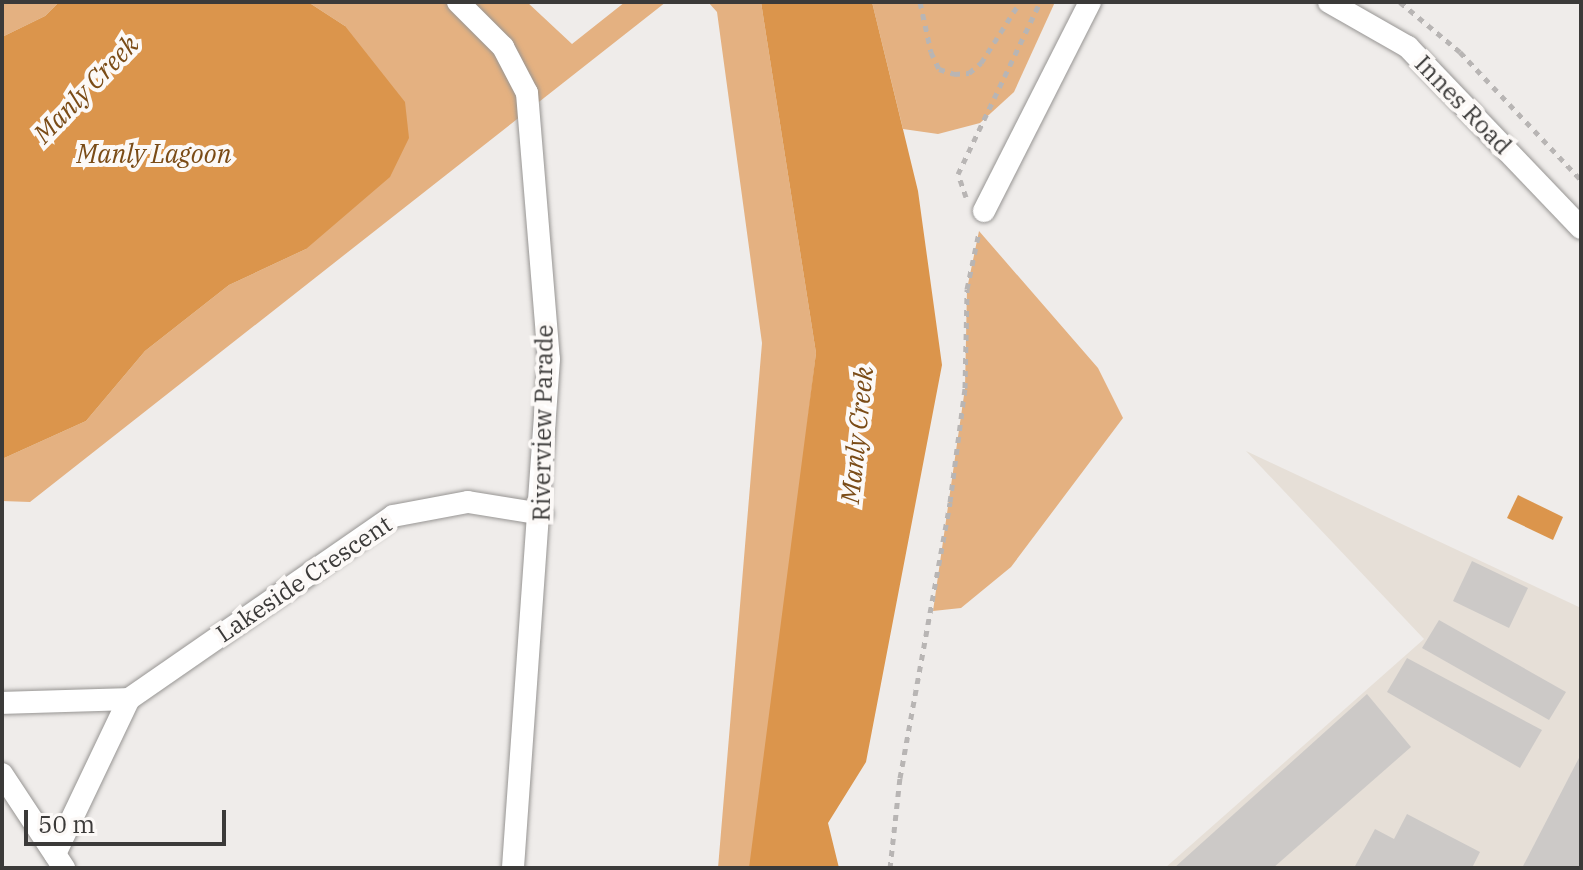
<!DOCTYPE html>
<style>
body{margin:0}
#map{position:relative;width:1583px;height:870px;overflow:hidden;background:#efecea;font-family:"IBM Plex Serif",serif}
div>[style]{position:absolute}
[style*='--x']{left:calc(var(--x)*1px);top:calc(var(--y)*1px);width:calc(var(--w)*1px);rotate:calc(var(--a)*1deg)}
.built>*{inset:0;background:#e6dfd7}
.green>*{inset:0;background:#e4b181}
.water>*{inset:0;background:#db954c}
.building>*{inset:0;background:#ccc9c7}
.path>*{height:5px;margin-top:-2.5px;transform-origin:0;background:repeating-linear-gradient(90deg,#b8b5b4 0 6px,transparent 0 12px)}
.roads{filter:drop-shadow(0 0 2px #979593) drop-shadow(0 0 2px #979593)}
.street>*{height:22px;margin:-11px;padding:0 11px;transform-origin:11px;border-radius:11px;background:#fff}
span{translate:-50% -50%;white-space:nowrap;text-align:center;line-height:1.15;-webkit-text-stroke:8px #fcf9f7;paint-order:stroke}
.street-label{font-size:24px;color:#3b3a39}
.water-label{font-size:26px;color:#7a4b16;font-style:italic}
.frame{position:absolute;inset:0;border:4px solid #3b3a39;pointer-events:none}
.scale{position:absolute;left:24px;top:810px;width:202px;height:36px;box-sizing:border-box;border:4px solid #3b3a39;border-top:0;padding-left:10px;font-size:24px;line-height:28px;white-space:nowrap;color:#3b3a39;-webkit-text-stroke:6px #fcf9f7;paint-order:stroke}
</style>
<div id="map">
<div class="built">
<i style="clip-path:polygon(1246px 451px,1581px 608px,1581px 868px,1165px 868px,1424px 639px)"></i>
</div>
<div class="green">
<i style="clip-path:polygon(2px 2px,59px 2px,45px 16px,2px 37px)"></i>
<i style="clip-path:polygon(308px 2px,527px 2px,572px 44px,625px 2px,666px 2px,30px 502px,2px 501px,2px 459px,86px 421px,145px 351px,229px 285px,306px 249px,345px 26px)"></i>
<i style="clip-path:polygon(708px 2px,761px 2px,816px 353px,754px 868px,718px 868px,762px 343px,717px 12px)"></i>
<i style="clip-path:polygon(872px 2px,1055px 2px,1014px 92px,980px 123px,938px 134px,903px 129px)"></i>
<i style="clip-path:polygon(979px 231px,1098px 368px,1123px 418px,1011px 567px,961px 608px,933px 611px,965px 388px,967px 289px)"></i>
</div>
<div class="water">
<i style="clip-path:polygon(59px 2px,308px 2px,345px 26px,405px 102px,409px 138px,390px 177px,306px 249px,229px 285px,145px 351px,86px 421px,2px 459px,2px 37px,45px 16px)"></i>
<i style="clip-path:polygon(761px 2px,872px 2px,918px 191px,942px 365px,866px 762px,828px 823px,839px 868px,749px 868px,816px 353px)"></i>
<i style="clip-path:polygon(1518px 495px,1563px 517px,1553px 540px,1507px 518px)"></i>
</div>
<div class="building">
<i style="clip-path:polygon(1472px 561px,1528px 588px,1509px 628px,1453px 601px)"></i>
<i style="clip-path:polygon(1439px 620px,1566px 692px,1549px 720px,1422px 648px)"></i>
<i style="clip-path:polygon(1407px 658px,1542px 730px,1520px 768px,1387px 692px)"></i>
<i style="clip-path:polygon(1367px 694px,1411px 747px,1273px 868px,1174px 868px)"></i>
<i style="clip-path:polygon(1581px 754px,1581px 868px,1522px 868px)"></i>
<i style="clip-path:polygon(1407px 814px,1480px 852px,1472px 868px,1354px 868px,1375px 829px,1394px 839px)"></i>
</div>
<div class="path">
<i style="--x:920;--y:2;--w:51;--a:77.6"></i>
<i style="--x:931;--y:52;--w:19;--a:65"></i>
<i style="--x:939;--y:69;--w:16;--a:18"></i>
<i style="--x:954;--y:74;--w:15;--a:-4"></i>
<i style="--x:969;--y:73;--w:16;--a:-40"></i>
<i style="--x:981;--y:63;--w:72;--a:-57.4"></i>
<i style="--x:1400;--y:2;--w:78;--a:39.8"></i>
<i style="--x:1460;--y:52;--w:176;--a:46.6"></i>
<i style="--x:966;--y:197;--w:24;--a:-109"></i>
<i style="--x:958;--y:174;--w:191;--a:-64.5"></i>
<i style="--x:890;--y:868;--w:91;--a:-83.7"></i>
<i style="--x:900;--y:778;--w:280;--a:-79.7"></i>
<i style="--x:950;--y:502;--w:115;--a:-82.5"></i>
<i style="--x:965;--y:388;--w:99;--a:-88.8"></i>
<i style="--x:967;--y:289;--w:58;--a:-78.1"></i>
</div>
<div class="roads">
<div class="street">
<i style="--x:458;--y:2;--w:64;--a:45"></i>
<i style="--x:503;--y:47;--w:52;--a:62.4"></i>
<i style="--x:527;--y:93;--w:267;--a:85.3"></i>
<i style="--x:549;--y:359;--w:510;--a:94.05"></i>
<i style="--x:1329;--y:2;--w:91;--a:29.7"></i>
<i style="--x:1408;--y:47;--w:250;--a:46.3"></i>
<i style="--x:984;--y:211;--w:234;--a:-63.1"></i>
<i style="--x:2;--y:703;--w:127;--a:-1.8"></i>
<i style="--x:129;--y:699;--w:321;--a:-34.7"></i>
<i style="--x:393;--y:516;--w:76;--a:-10.6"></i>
<i style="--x:468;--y:502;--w:75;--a:9.2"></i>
<i style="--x:2;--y:774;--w:113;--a:56.6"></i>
<i style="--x:55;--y:854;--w:172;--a:-64.5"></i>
</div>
</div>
<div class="street-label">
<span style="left:1463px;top:105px;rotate:46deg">Innes Road</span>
<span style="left:543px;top:423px;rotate:-89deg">Riverview Parade</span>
<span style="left:304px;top:579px;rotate:-34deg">Lakeside Crescent</span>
</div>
<div class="water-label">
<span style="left:86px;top:89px;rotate:-46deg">Manly Creek</span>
<span style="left:154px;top:154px">Manly Lagoon</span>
<span style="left:857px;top:435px;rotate:-84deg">Manly Creek</span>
</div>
<div class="frame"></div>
<div class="scale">50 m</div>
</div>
